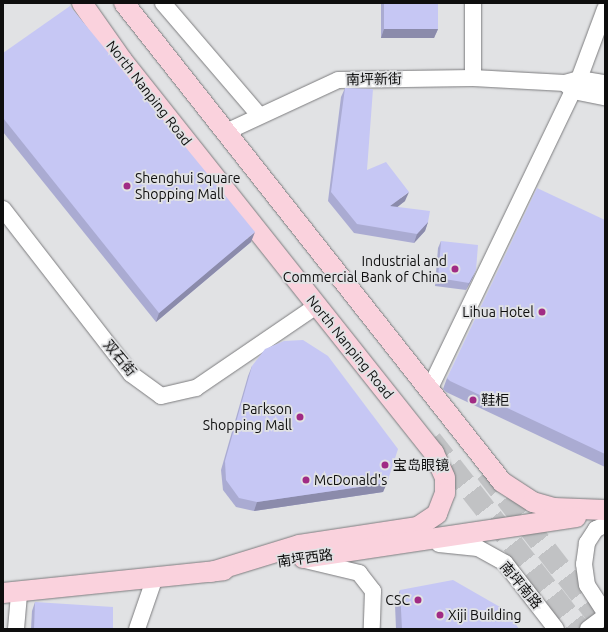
<!DOCTYPE html>
<meta charset="utf-8">
<style>
body{margin:0}
#map{position:relative;width:608px;height:632px;overflow:hidden;background:#e1e2e4;font-family:Ubuntu,"Noto Sans SC",sans-serif}
div>[style]{position:absolute}
[style*='--x']{left:calc(var(--x)*1px);top:calc(var(--y)*1px);width:calc(var(--w)*1px);rotate:calc(var(--a)*1deg)}
.highway-tunnel>*{height:22px;margin-top:-11px;transform-origin:0;background:repeating-linear-gradient(90deg,#c1c2c4 0 22px,transparent 0 33px)}
.roads{filter:drop-shadow(0 0 1px #7c7c7e) drop-shadow(0 0 1px #7c7c7e)}
.minor>*{height:16px;margin:-8px;padding:0 8px;transform-origin:8px;border-radius:8px;background:#fff}
.major>*{height:20px;margin:-10px;padding:0 10px;transform-origin:10px;border-radius:10px;background:#fad2dd}
.wall>*{inset:0;background:#aaabd2}
.shaded-wall>*{inset:0;background:#8b8bab}
.building>*{inset:0;background:#c6c7f4}
.dots>*{width:11px;height:11px;translate:-50% -50%;box-sizing:border-box;border:2px solid #e1e2e4;border-radius:50%}
span{translate:-50% -50%;white-space:nowrap;text-align:center;line-height:1.15;-webkit-text-stroke:3.5px #e1e2e4;paint-order:stroke}
.street-label{font-size:14px;color:#0e0e0e}
.poi-label{font-size:14px;color:#0e0e0e}
.left{translate:0 -50%;text-align:left}
.right{translate:-100% -50%;text-align:right}
.frame{position:absolute;inset:0;border:4px solid #0e0e0e;pointer-events:none}
</style>
<div id="map">
<div class="highway-tunnel">
<i style="--x:431;--y:440;--w:240;--a:51.9"></i>
<i style="--x:486;--y:472;--w:195;--a:52.3"></i>
</div>
<div class="roads">
<div class="minor">
<i style="--x:163;--y:3;--w:146;--a:49.4"></i>
<i style="--x:473;--y:78;--w:92;--a:3.1"></i>
<i style="--x:565;--y:83;--w:15;--a:-16"></i>
<i style="--x:579;--y:79;--w:26;--a:9"></i>
<i style="--x:566;--y:84;--w:10;--a:45"></i>
<i style="--x:573;--y:91;--w:33;--a:11"></i>
<i style="--x:226;--y:132;--w:123;--a:-24.9"></i>
<i style="--x:338;--y:80;--w:135;--a:-0.8"></i>
<i style="--x:473;--y:78;--w:75;--a:-90"></i>
<i style="--x:3;--y:209;--w:209;--a:52.2"></i>
<i style="--x:131;--y:374;--w:37;--a:36"></i>
<i style="--x:161;--y:396;--w:36;--a:-13"></i>
<i style="--x:196;--y:388;--w:145;--a:-34.3"></i>
<i style="--x:429;--y:390;--w:345;--a:-64.3"></i>
<i style="--x:579;--y:79;--w:75;--a:-69.6"></i>
<i style="--x:605;--y:525;--w:10;--a:156"></i>
<i style="--x:596;--y:529;--w:17;--a:123"></i>
<i style="--x:587;--y:543;--w:21;--a:98"></i>
<i style="--x:584;--y:564;--w:21;--a:82"></i>
<i style="--x:587;--y:585;--w:33;--a:57"></i>
<i style="--x:439;--y:544;--w:39;--a:6"></i>
<i style="--x:478;--y:548;--w:31;--a:29"></i>
<i style="--x:505;--y:563;--w:83;--a:52.3"></i>
<i style="--x:305;--y:560;--w:56;--a:13.5"></i>
<i style="--x:359;--y:573;--w:23;--a:52"></i>
<i style="--x:373;--y:591;--w:38;--a:92"></i>
<i style="--x:16;--y:629;--w:37;--a:-85"></i>
<i style="--x:137;--y:629;--w:52;--a:-70.9"></i>
<i style="--x:588;--y:629;--w:21;--a:-37"></i>
</div>
<div class="major">
<i style="--x:82;--y:3;--w:70;--a:54.9"></i>
<i style="--x:122;--y:60;--w:502;--a:51.55"></i>
<i style="--x:434;--y:453;--w:27;--a:66"></i>
<i style="--x:445;--y:478;--w:15;--a:90"></i>
<i style="--x:445;--y:493;--w:22;--a:111"></i>
<i style="--x:437;--y:514;--w:23;--a:146"></i>
<i style="--x:418;--y:527;--w:120;--a:171.4"></i>
<i style="--x:299;--y:545;--w:92;--a:162.9"></i>
<i style="--x:124;--y:3;--w:610;--a:51.72"></i>
<i style="--x:502;--y:482;--w:37;--a:33"></i>
<i style="--x:533;--y:502;--w:22;--a:16"></i>
<i style="--x:554;--y:508;--w:51;--a:2.2"></i>
<i style="--x:303;--y:558;--w:276;--a:-8.5"></i>
<i style="--x:3;--y:593;--w:222;--a:-5.9"></i>
</div>
</div>
<div class="wall">
<i style="clip-path:polygon(381px 3px,438px 3px,438px 29px,434px 38px,381px 38px)"></i>
<i style="clip-path:polygon(3px 53px,251px 242px,156px 322px,3px 132px)"></i>
<i style="clip-path:polygon(345px 88px,367px 170px,405px 201px,397px 207px,428px 222px,425px 231px,414px 243px,354px 233px,328px 201px,341px 97px)"></i>
<i style="clip-path:polygon(605px 220px,605px 467px,446px 392px,443px 389px,447px 378px)"></i>
<i style="clip-path:polygon(441px 241px,473px 277px,466px 290px,435px 286px,438px 248px)"></i>
<i style="clip-path:polygon(252px 366px,387px 483px,383px 492px,254px 511px,236px 507px,223px 490px,221px 470px,248px 376px)"></i>
<i style="clip-path:polygon(400px 590px,519px 629px,396px 629px,395px 604px)"></i>
<i style="clip-path:polygon(35px 602px,113px 629px,31px 629px,32px 611px)"></i>
</div>
<div class="shaded-wall">
<i style="clip-path:polygon(384px 29px,438px 29px,434px 38px,381px 38px)"></i>
<i style="clip-path:polygon(409px 192px,405px 201px,386px 216px,390px 206px)"></i>
<i style="clip-path:polygon(428px 222px,425px 231px,414px 243px,417px 234px)"></i>
<i style="clip-path:polygon(255px 232px,251px 242px,156px 322px,159px 313px)"></i>
<i style="clip-path:polygon(476px 270px,473px 277px,466px 290px,469px 283px)"></i>
<i style="clip-path:polygon(387px 483px,383px 492px,254px 511px,257px 502px)"></i>
</div>
<div class="building">
<i style="clip-path:polygon(384px 3px,438px 3px,438px 29px,384px 29px)"></i>
<i style="clip-path:polygon(70px 6px,255px 232px,159px 313px,3px 118px,3px 53px)"></i>
<i style="clip-path:polygon(345px 88px,373px 89px,367px 170px,386px 162px,409px 192px,390px 206px,430px 211px,428px 222px,417px 234px,357px 224px,331px 192px)"></i>
<i style="clip-path:polygon(537px 188px,605px 220px,605px 454px,450px 381px,447px 378px)"></i>
<i style="clip-path:polygon(441px 241px,478px 245px,476px 270px,469px 283px,438px 278px)"></i>
<i style="clip-path:polygon(303px 340px,328px 356px,398px 449px,387px 483px,257px 502px,239px 498px,226px 480px,225px 461px,252px 366px,265px 349px,284px 341px)"></i>
<i style="clip-path:polygon(453px 580px,507px 611px,519px 629px,402px 629px,400px 590px)"></i>
<i style="clip-path:polygon(35px 602px,113px 607px,113px 629px,34px 629px)"></i>
</div>
<div class="dots">
<i style="left:127px;top:186px;background:#a12b84"></i>
<i style="left:455px;top:269px;background:#a12b84"></i>
<i style="left:542px;top:312px;background:#a12b84"></i>
<i style="left:473px;top:400px;background:#a12b84"></i>
<i style="left:300px;top:417px;background:#a12b84"></i>
<i style="left:385px;top:465px;background:#a12b84"></i>
<i style="left:306px;top:480px;background:#a12b84"></i>
<i style="left:418px;top:600px;background:#a12b84"></i>
<i style="left:440px;top:615px;background:#a12b84"></i>
</div>
<div class="street-label">
<span style="left:374px;top:79px;rotate:-1deg">南坪新街</span>
<span style="left:149px;top:93px;rotate:52deg">North Nanping Road</span>
<span style="left:350px;top:347px;rotate:51deg">North Nanping Road</span>
<span style="left:120px;top:358px;rotate:50deg">双石街</span>
<span style="left:305px;top:558px;rotate:-8deg">南坪西路</span>
<span style="left:521px;top:585px;rotate:50deg">南坪南路</span>
</div>
<div class="poi-label">
<span class="left" style="left:135px;top:186px">Shenghui Square<br>Shopping Mall</span>
<span class="right" style="left:447px;top:269px">Industrial and<br>Commercial Bank of China</span>
<span class="right" style="left:534px;top:312px">Lihua Hotel</span>
<span class="left" style="left:481px;top:400px">鞋柜</span>
<span class="right" style="left:292px;top:417px">Parkson<br>Shopping Mall</span>
<span class="left" style="left:393px;top:465px">宝岛眼镜</span>
<span class="left" style="left:314px;top:480px">McDonald's</span>
<span class="right" style="left:410px;top:600px">CSC</span>
<span class="left" style="left:448px;top:615px">Xiji Building</span>
</div>
<div class="frame"></div>
</div>
